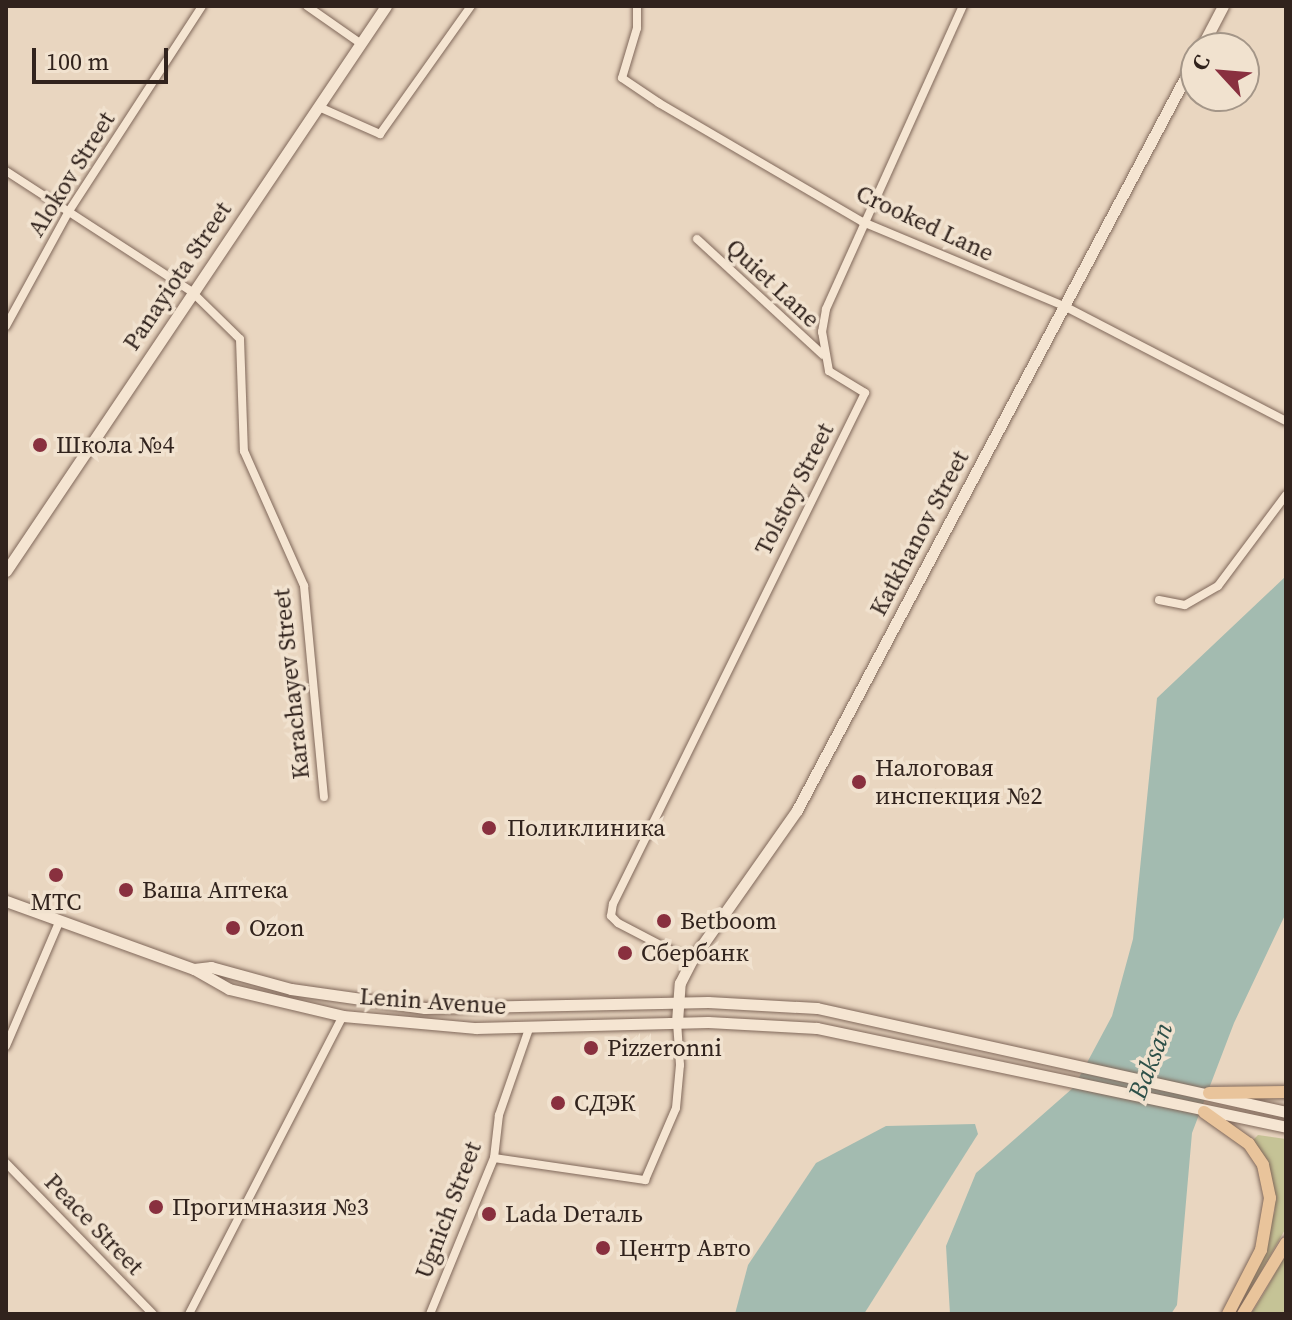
<!DOCTYPE html>
<meta charset="utf-8">
<style>
body{margin:0}
#map{position:relative;width:1292px;height:1320px;overflow:hidden;background:#e9d6c0;font-family:"Source Serif 4",serif}
div>[style]{position:absolute}
[style*='--x']{left:calc(var(--x)*1px);top:calc(var(--y)*1px);width:calc(var(--w)*1px);rotate:calc(var(--a)*1deg)}
.green>*{inset:0;background:#c5c396}
.water>*{inset:0;background:#a3bbb0}
.roads{filter:drop-shadow(0 0 2px #80685a) drop-shadow(0 0 2px #80685a)}
.street>*{height:8px;margin:-4px;padding:0 4px;transform-origin:4px;border-radius:4px;background:#f5e5d2}
.secondary>*{height:11px;margin:-5.5px;padding:0 5.5px;transform-origin:5.5px;border-radius:5.5px;background:#f5e5d2}
.primary>*{height:12px;margin:-6px;padding:0 6px;transform-origin:6px;border-radius:6px;background:#e9c49b}
.dots>*{width:22px;height:22px;translate:-50% -50%;box-sizing:border-box;border:4px solid #f1e2cf;border-radius:50%}
span{translate:-50% -50%;white-space:nowrap;text-align:center;line-height:1.15;-webkit-text-stroke:7px #f1e2cf;paint-order:stroke}
.street-label{font-size:24px;color:#31231d}
.poi-label{font-size:24px;color:#31231d}
.left{translate:0 -50%;text-align:left}
.water-label{font-size:26px;color:#2d5048;font-style:italic}
.frame{position:absolute;inset:0;border:8px solid #31231d;pointer-events:none}
.north{position:absolute;left:1180px;top:32px;width:80px;height:80px;box-sizing:border-box;background:#f1e2cf;border:2px solid #a49688;border-radius:50%;rotate:296deg;font-size:22px;font-weight:700;line-height:32px;text-align:center;color:#31231d}
.north::after{content:'';display:block;margin:auto;width:28px;height:36px;background:#89303f;clip-path:polygon(50% 0,100% 100%,50% 72%,0 100%)}
.scale{position:absolute;left:32px;top:48px;width:136px;height:36px;box-sizing:border-box;border:4px solid #31231d;border-top:0;padding-left:10px;font-size:24px;line-height:28px;white-space:nowrap;color:#31231d;-webkit-text-stroke:6px #f1e2cf;paint-order:stroke}
</style>
<div id="map">
<div class="green">
<i style="clip-path:polygon(1258px 1135px,1286px 1139px,1286px 1228px,1241px 1306px,1275px 1211px,1271px 1174px,1253px 1140px)"></i>
<i style="clip-path:polygon(1286px 1254px,1286px 1314px,1251px 1314px,1263px 1295px)"></i>
</div>
<div class="water">
<i style="clip-path:polygon(1286px 576px,1286px 913px,1234px 1023px,1192px 1133px,1177px 1305px,1171px 1314px,950px 1314px,946px 1246px,976px 1173px,1074px 1087px,1112px 1016px,1133px 939px,1157px 698px)"></i>
<i style="clip-path:polygon(975px 1124px,978px 1134px,864px 1314px,735px 1314px,748px 1265px,816px 1163px,886px 1126px)"></i>
</div>
<div class="roads">
<div class="street">
<i style="--x:307;--y:6;--w:65;--a:34.9"></i>
<i style="--x:637;--y:6;--w:22;--a:90"></i>
<i style="--x:637;--y:28;--w:52;--a:106.7"></i>
<i style="--x:622;--y:78;--w:45;--a:34"></i>
<i style="--x:659;--y:103;--w:236;--a:30.3"></i>
<i style="--x:863;--y:222;--w:218;--a:22.7"></i>
<i style="--x:1064;--y:306;--w:250;--a:27.4"></i>
<i style="--x:319;--y:107;--w:67;--a:23.9"></i>
<i style="--x:380;--y:134;--w:157;--a:-54.6"></i>
<i style="--x:6;--y:171;--w:222;--a:33"></i>
<i style="--x:192;--y:292;--w:67;--a:44.4"></i>
<i style="--x:240;--y:339;--w:112;--a:88"></i>
<i style="--x:244;--y:451;--w:148;--a:66"></i>
<i style="--x:304;--y:586;--w:212;--a:84.6"></i>
<i style="--x:697;--y:239;--w:171;--a:42.6"></i>
<i style="--x:6;--y:326;--w:131;--a:-61.3"></i>
<i style="--x:69;--y:211;--w:244;--a:-57"></i>
<i style="--x:1159;--y:600;--w:26;--a:11"></i>
<i style="--x:1185;--y:605;--w:38;--a:-30"></i>
<i style="--x:1218;--y:586;--w:114;--a:-53.2"></i>
<i style="--x:691;--y:961;--w:82;--a:-152.5"></i>
<i style="--x:618;--y:923;--w:10;--a:-135"></i>
<i style="--x:611;--y:916;--w:12;--a:-81"></i>
<i style="--x:613;--y:904;--w:570;--a:-63.75"></i>
<i style="--x:865;--y:393;--w:42;--a:-148.6"></i>
<i style="--x:829;--y:371;--w:40;--a:-100"></i>
<i style="--x:822;--y:332;--w:23;--a:-80"></i>
<i style="--x:826;--y:309;--w:333;--a:-65.7"></i>
<i style="--x:6;--y:1046;--w:137;--a:-66.8"></i>
<i style="--x:494;--y:1158;--w:153;--a:8.3"></i>
<i style="--x:645;--y:1180;--w:78;--a:-66.7"></i>
<i style="--x:676;--y:1108;--w:43;--a:-84.7"></i>
<i style="--x:680;--y:1065;--w:43;--a:-94"></i>
<i style="--x:6;--y:1163;--w:211;--a:45.8"></i>
<i style="--x:189;--y:1314;--w:335;--a:-62.7"></i>
<i style="--x:430;--y:1314;--w:169;--a:-67.7"></i>
<i style="--x:494;--y:1158;--w:43;--a:-83.4"></i>
<i style="--x:499;--y:1115;--w:91;--a:-70.8"></i>
</div>
<div class="secondary">
<i style="--x:1201;--y:48;--w:47;--a:-62.4"></i>
<i style="--x:6;--y:571;--w:681;--a:-56.08"></i>
<i style="--x:6;--y:901;--w:200;--a:19.9"></i>
<i style="--x:194;--y:969;--w:40;--a:29.7"></i>
<i style="--x:229;--y:989;--w:117;--a:13.3"></i>
<i style="--x:343;--y:1016;--w:134;--a:5.2"></i>
<i style="--x:476;--y:1028;--w:232;--a:-1.5"></i>
<i style="--x:708;--y:1022;--w:109;--a:3.2"></i>
<i style="--x:817;--y:1028;--w:479;--a:11.9"></i>
<i style="--x:194;--y:969;--w:17;--a:-7"></i>
<i style="--x:211;--y:967;--w:83;--a:15.4"></i>
<i style="--x:291;--y:989;--w:135;--a:8.1"></i>
<i style="--x:425;--y:1008;--w:283;--a:-1.2"></i>
<i style="--x:708;--y:1002;--w:109;--a:3.2"></i>
<i style="--x:817;--y:1008;--w:480;--a:12.5"></i>
<i style="--x:677;--y:1022;--w:39;--a:-86"></i>
<i style="--x:680;--y:983;--w:25;--a:-63"></i>
<i style="--x:691;--y:961;--w:184;--a:-54.9"></i>
<i style="--x:797;--y:810;--w:852;--a:-62.08"></i>
</div>
<div class="primary">
<i style="--x:1209;--y:1093;--w:77;--a:-0.7"></i>
<i style="--x:1204;--y:1112;--w:55;--a:35.4"></i>
<i style="--x:1249;--y:1144;--w:25;--a:56"></i>
<i style="--x:1263;--y:1165;--w:34;--a:78"></i>
<i style="--x:1270;--y:1198;--w:53;--a:99.8"></i>
<i style="--x:1261;--y:1250;--w:72;--a:117.3"></i>
<i style="--x:1243;--y:1314;--w:83;--a:-58.8"></i>
</div>
</div>
<div class="dots">
<i style="left:40px;top:445px;background:#89303f"></i>
<i style="left:859px;top:782px;background:#89303f"></i>
<i style="left:489px;top:828px;background:#89303f"></i>
<i style="left:56px;top:875px;background:#89303f"></i>
<i style="left:126px;top:890px;background:#89303f"></i>
<i style="left:664px;top:921px;background:#89303f"></i>
<i style="left:233px;top:928px;background:#89303f"></i>
<i style="left:625px;top:953px;background:#89303f"></i>
<i style="left:591px;top:1048px;background:#89303f"></i>
<i style="left:558px;top:1103px;background:#89303f"></i>
<i style="left:156px;top:1207px;background:#89303f"></i>
<i style="left:489px;top:1214px;background:#89303f"></i>
<i style="left:603px;top:1248px;background:#89303f"></i>
</div>
<div class="street-label">
<span style="left:71px;top:174px;rotate:-58deg">Alokov Street</span>
<span style="left:925px;top:223px;rotate:25deg">Crooked Lane</span>
<span style="left:177px;top:276px;rotate:-56deg">Panayiota Street</span>
<span style="left:773px;top:283px;rotate:43deg">Quiet Lane</span>
<span style="left:794px;top:489px;rotate:-63deg">Tolstoy Street</span>
<span style="left:919px;top:533px;rotate:-62deg">Katkhanov Street</span>
<span style="left:291px;top:684px;rotate:-96deg">Karachayev Street</span>
<span style="left:433px;top:1001px;rotate:4deg">Lenin Avenue</span>
<span style="left:448px;top:1210px;rotate:-69deg">Ugnich Street</span>
<span style="left:94px;top:1224px;rotate:46deg">Peace Street</span>
</div>
<div class="poi-label">
<span class="left" style="left:56px;top:445px">Школа №4</span>
<span class="left" style="left:875px;top:782px">Налоговая<br>инспекция №2</span>
<span class="left" style="left:507px;top:828px">Поликлиника</span>
<span class="left" style="left:142px;top:890px">Ваша Аптека</span>
<span style="left:56px;top:902px">МТС</span>
<span class="left" style="left:680px;top:921px">Betboom</span>
<span class="left" style="left:249px;top:928px">Ozon</span>
<span class="left" style="left:641px;top:953px">Сбербанк</span>
<span class="left" style="left:607px;top:1048px">Pizzeronni</span>
<span class="left" style="left:574px;top:1103px">СДЭК</span>
<span class="left" style="left:172px;top:1207px">Прогимназия №3</span>
<span class="left" style="left:505px;top:1214px">Lada Dеталь</span>
<span class="left" style="left:619px;top:1248px">Центр Авто</span>
</div>
<div class="water-label">
<span style="left:1151px;top:1061px;rotate:-69deg">Baksan</span>
</div>
<div class="frame"></div>
<div class="north">С</div>
<div class="scale">100 m</div>
</div>
